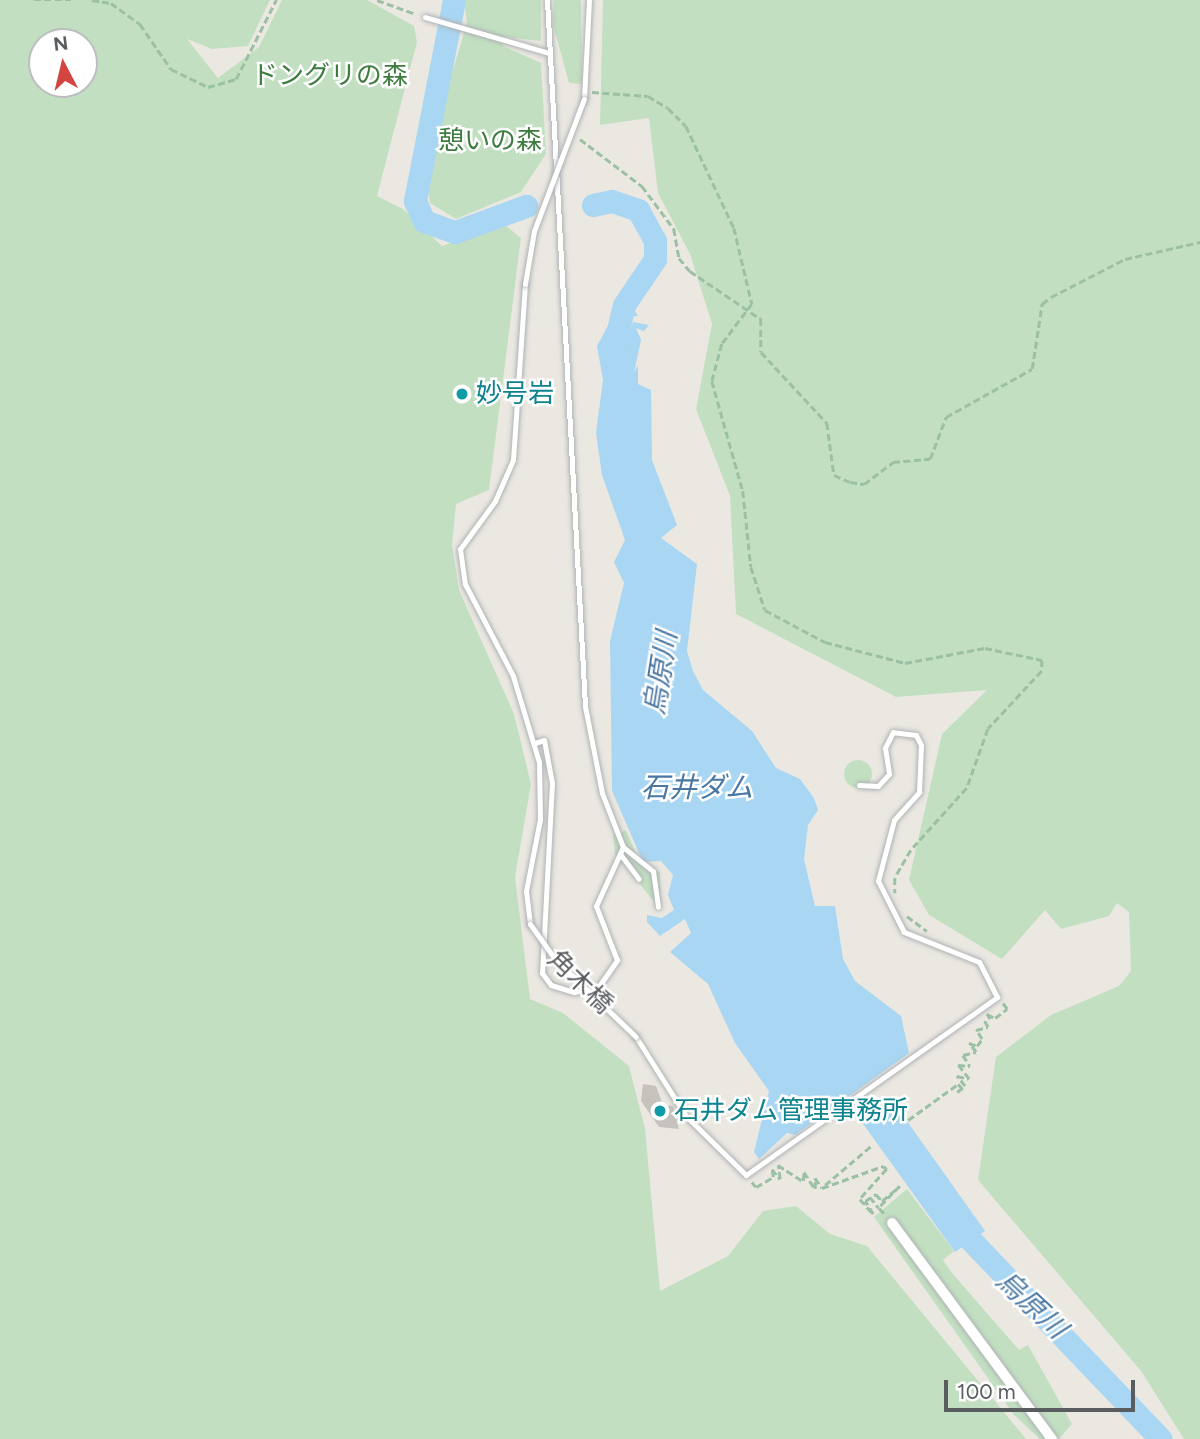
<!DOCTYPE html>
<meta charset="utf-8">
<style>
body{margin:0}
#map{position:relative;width:1200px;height:1439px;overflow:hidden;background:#ebe8e2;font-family:Figtree,"Noto Sans JP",sans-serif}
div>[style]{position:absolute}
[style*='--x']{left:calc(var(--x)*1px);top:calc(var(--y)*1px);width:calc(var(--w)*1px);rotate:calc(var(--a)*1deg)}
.green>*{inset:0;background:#c2e0c1}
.round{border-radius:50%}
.water>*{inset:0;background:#a9d6f3}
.river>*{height:23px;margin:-11.5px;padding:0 11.5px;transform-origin:11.5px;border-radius:11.5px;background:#a9d6f3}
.building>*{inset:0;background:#c6c3be}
.path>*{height:2.5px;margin-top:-1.25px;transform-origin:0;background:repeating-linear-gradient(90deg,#9bc0a4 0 7px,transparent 0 10.5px)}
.roads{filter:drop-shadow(0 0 2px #afb2b5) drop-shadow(0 0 2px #afb2b5)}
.service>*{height:5px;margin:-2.5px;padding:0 2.5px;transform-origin:2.5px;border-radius:2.5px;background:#fff}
.minor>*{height:10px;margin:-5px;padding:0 5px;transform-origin:5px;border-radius:5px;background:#fff}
.bridges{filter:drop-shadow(0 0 2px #afb2b5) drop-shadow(0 0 2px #afb2b5)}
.service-bridge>*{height:5px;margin:-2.5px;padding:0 2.5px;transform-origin:2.5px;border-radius:2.5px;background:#fff}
.dots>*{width:19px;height:19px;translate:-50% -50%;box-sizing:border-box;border:4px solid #fff;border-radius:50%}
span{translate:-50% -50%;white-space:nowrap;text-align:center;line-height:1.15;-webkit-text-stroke:5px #fff;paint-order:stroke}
.park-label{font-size:26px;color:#3e7b3e}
.culture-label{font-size:26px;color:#0d838f}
.left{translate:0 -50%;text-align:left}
.street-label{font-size:26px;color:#5a5d60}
.water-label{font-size:28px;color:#4a78a3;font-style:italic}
.north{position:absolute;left:28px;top:28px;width:70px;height:70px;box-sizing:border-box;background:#fff;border:2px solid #bdbebf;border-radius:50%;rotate:353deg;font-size:19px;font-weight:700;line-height:28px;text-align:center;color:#5a5d60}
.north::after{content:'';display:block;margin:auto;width:24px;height:32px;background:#d24540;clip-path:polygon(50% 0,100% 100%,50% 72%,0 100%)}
.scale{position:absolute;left:944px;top:1380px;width:191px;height:32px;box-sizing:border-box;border:4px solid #5a5d60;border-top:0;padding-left:9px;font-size:21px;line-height:24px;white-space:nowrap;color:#5a5d60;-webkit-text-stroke:5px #fff;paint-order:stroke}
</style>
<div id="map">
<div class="green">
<i style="clip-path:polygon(evenodd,0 0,270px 0,248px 46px,212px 49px,187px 39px,218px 78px,259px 47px,282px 0,367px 0,414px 26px,417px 42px,377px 196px,403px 209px,442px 246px,505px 225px,521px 238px,489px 490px,456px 504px,452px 545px,459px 590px,514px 714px,531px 784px,515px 877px,530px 999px,563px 1013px,629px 1066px,645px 1129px,660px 1291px,728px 1256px,763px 1211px,796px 1206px,830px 1234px,867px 1246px,1026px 1439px,0 1439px,0 0,42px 42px,84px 42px,84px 84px,42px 84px,42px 42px)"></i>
<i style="clip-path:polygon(464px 0,541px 0,541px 41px,505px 37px,503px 46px,541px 63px,546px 154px,521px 192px,456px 219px,430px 203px,428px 190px,441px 110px,467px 23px)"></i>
<i style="clip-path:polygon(554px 0,581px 0,582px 84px,569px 83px,553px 24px)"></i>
<i style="clip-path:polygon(603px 0,1200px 0,1200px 1439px,1184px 1439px,1141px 1371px,978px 1180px,996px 1057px,1051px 1015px,1119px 986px,1131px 971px,1129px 912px,1117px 903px,1109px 916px,1061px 929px,1045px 910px,1002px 959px,929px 915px,909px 880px,942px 734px,987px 690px,896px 697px,736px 614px,730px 496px,696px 409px,712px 324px,690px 254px,658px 193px,649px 118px,600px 125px)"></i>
<i class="round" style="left:844px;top:760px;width:28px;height:28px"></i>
<i style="clip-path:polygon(626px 830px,638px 859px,660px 872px,661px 910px,615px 854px,613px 835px)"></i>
<i style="clip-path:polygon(907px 1189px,954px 1251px,943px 1260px,952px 1273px,1019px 1350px,1028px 1345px,1072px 1424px,1059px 1439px,1040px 1439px,1014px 1415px,874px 1217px)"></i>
</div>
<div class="water">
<i style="clip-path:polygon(619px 305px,625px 311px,631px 305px,638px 316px,627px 317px,626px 325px,619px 316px,602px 346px,620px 328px,622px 349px,609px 355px,619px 364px,633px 322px,649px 325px,644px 331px,636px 328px,641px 340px,634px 373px,638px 365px,638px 384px,651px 390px,652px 460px,677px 525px,661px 538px,697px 564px,687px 651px,693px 671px,703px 690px,752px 731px,776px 768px,800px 779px,814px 798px,818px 810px,808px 825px,804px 859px,815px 906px,835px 906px,843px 959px,855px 981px,901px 1016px,909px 1053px,795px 1135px,787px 1133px,759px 1159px,754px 1152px,769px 1091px,735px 1043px,708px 984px,670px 952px,691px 933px,685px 919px,660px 936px,647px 922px,647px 915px,662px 918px,674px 910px,668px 895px,673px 875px,661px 861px,643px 862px,612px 791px,610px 641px,624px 583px,614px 562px,625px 540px,602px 475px,596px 433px,603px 380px,597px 346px)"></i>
<i style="clip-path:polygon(892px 1100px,985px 1231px,955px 1252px,861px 1121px)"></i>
</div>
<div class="river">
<i style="--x:454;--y:0;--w:205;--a:101"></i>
<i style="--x:415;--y:201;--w:22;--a:66"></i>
<i style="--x:424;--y:221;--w:33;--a:20"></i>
<i style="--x:455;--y:232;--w:76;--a:-20.1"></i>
<i style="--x:593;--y:205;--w:19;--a:-12"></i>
<i style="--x:612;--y:201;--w:28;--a:19"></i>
<i style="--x:638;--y:210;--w:35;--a:61"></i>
<i style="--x:655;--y:241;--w:18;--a:90"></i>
<i style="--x:655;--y:259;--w:55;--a:124"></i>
<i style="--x:624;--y:305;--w:43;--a:103.4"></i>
<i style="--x:614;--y:347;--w:41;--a:84.4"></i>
<i style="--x:961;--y:1230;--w:289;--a:46.3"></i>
</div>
<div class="building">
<i style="clip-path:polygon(643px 1084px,656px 1086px,663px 1105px,673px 1106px,679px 1129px,659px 1127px,641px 1101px)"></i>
</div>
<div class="path">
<i style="--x:34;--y:0;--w:37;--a:0"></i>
<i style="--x:92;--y:0;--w:19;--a:9"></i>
<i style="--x:111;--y:3;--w:36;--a:36"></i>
<i style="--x:140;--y:24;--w:55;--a:55.4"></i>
<i style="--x:171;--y:69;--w:41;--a:25.9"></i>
<i style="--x:208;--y:87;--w:29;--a:-16"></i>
<i style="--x:236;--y:79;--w:89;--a:-63.1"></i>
<i style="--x:377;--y:0;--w:41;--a:19.7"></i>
<i style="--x:592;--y:92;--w:56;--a:4.1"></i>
<i style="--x:648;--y:96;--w:23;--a:31"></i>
<i style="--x:668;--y:108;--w:25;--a:45"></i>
<i style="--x:686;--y:126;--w:113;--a:64.8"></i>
<i style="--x:734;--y:228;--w:78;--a:76.7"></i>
<i style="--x:752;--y:304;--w:50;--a:126.9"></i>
<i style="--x:722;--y:344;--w:38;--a:105"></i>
<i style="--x:712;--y:381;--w:114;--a:74.3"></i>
<i style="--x:743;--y:491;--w:76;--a:84"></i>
<i style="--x:751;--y:567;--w:45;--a:72"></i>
<i style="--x:765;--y:610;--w:68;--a:28.1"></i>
<i style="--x:825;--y:642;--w:83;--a:14.7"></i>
<i style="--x:905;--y:663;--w:81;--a:-10.6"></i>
<i style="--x:985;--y:648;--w:58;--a:11.9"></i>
<i style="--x:1042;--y:660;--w:11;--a:90"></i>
<i style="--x:1042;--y:671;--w:79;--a:133"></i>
<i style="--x:988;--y:729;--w:63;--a:109.6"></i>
<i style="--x:967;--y:788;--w:84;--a:132.1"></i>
<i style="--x:911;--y:850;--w:32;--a:120"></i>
<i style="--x:895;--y:878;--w:15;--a:90"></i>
<i style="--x:580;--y:139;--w:78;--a:37.2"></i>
<i style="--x:642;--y:186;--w:54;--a:53.3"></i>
<i style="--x:674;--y:229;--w:29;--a:80"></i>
<i style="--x:679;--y:258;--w:17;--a:50"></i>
<i style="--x:690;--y:271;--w:86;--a:34.1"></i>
<i style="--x:761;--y:319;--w:33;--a:90"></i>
<i style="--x:761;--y:352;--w:97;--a:47.1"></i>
<i style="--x:827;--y:423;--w:52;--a:82.3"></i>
<i style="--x:834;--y:475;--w:17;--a:24"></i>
<i style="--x:850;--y:482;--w:14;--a:8"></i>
<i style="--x:864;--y:484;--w:36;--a:-37"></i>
<i style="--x:893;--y:462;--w:37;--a:-5"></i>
<i style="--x:930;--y:459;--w:45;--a:-69.1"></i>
<i style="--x:946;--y:417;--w:98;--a:-29.2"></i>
<i style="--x:1032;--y:369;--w:66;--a:-81.3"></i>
<i style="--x:1042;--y:304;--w:11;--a:-38"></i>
<i style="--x:1051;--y:297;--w:83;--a:-27.2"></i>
<i style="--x:1125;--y:259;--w:77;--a:-12.8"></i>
<i style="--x:907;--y:916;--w:25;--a:37"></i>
<i style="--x:990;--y:1019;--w:6;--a:-121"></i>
<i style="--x:987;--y:1014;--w:9;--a:27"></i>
<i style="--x:995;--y:1018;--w:15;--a:-37"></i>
<i style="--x:1007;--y:1009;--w:9;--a:-126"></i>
<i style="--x:976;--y:1052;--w:11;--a:-128"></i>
<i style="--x:969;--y:1043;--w:9;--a:21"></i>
<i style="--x:977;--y:1046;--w:9;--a:-54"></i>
<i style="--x:982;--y:1039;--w:11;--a:-124"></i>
<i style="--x:976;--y:1030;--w:12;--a:-14"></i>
<i style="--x:988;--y:1027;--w:9;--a:-122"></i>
<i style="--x:963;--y:1055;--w:13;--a:-13"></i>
<i style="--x:963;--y:1055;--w:13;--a:58"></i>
<i style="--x:957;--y:1092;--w:10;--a:-37"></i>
<i style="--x:965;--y:1086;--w:13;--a:-129"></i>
<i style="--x:957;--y:1076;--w:12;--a:14"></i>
<i style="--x:969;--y:1079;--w:18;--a:-128"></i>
<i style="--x:958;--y:1065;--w:12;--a:5"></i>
<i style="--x:908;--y:1120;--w:62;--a:-35.8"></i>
<i style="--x:958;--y:1084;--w:6;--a:45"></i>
<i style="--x:752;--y:1182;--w:6;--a:51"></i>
<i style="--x:756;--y:1187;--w:20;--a:-30"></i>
<i style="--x:773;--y:1177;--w:8;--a:-97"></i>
<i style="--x:772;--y:1169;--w:13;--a:51"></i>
<i style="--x:780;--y:1179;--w:14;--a:-98"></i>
<i style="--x:778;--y:1165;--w:30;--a:33"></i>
<i style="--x:803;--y:1181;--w:9;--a:-84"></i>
<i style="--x:804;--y:1172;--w:20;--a:57"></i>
<i style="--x:815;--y:1189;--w:11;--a:-90"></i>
<i style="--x:815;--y:1178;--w:12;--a:55"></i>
<i style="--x:822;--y:1188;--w:65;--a:-19.8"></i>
<i style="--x:883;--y:1166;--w:5;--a:37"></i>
<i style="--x:887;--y:1169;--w:40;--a:132"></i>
<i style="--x:860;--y:1199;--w:20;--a:49"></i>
<i style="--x:873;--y:1214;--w:15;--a:-122"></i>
<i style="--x:865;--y:1201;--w:13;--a:-32"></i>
<i style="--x:876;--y:1194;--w:9;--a:49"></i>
<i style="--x:882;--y:1201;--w:23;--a:-40"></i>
<i style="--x:900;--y:1186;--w:30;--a:134"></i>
<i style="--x:879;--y:1208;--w:10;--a:45"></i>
<i style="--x:825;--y:1185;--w:60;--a:-40.3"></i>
<i style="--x:870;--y:1197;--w:14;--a:51"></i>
</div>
<div class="roads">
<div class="service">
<i style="--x:425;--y:17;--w:129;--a:16.2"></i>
<i style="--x:584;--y:99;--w:99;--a:-87.1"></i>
<i style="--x:525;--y:284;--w:176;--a:93.9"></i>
<i style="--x:513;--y:460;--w:45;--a:113.7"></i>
<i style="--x:495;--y:501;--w:59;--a:126.1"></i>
<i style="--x:460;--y:549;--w:35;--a:82"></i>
<i style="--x:465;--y:584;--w:104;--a:62.4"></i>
<i style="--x:513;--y:676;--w:90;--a:73.2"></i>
<i style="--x:539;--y:762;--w:57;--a:89"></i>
<i style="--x:540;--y:819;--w:73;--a:101"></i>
<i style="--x:526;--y:891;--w:33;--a:83"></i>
<i style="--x:535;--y:743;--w:9;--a:-18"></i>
<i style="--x:544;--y:740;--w:44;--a:79.5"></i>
<i style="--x:552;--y:783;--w:190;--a:93"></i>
<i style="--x:542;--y:973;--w:15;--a:53"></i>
<i style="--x:551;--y:985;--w:24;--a:17"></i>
<i style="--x:574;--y:992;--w:26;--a:-13"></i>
<i style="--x:599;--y:986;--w:32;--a:-55"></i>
<i style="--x:617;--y:960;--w:58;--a:-111.3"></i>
<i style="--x:596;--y:906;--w:65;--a:-65.4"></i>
<i style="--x:623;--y:847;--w:58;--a:-111.3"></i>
<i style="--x:602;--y:793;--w:89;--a:-101.1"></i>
<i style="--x:585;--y:706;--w:707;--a:-93.08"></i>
<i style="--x:623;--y:847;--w:38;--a:39"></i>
<i style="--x:653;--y:871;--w:36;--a:82"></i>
<i style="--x:620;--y:854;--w:31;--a:53"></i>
<i style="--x:636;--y:1037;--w:93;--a:57.7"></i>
<i style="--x:686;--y:1116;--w:84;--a:44.5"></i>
<i style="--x:746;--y:1175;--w:308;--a:-35.3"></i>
<i style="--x:997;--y:997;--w:39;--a:-117"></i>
<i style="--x:979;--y:962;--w:81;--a:-158.2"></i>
<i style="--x:904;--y:932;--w:57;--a:-117"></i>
<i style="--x:878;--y:881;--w:63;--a:-75.3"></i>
<i style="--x:894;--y:820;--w:38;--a:-48"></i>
<i style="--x:919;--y:792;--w:47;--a:-87.6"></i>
<i style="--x:921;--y:745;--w:11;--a:-117"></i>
<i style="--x:916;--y:735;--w:23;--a:-173"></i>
<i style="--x:893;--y:732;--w:18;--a:117"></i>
<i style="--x:885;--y:748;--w:26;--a:81"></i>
<i style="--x:889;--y:774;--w:16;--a:133"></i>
<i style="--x:878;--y:786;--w:19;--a:-177"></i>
</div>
<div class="minor">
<i style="--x:892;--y:1223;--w:269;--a:53.5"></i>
</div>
</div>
<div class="bridges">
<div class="service-bridge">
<i style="--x:525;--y:284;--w:54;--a:-80.4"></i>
<i style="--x:534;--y:231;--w:141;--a:-69.3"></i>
<i style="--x:530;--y:924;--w:43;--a:54.5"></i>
<i style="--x:555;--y:959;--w:112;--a:43.9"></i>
</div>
</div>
<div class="dots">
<i style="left:462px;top:394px;background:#0f9aa8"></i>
<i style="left:660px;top:1111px;background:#0f9aa8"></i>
</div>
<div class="park-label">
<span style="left:330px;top:76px">ドングリの森</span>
<span style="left:490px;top:141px">憩いの森</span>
</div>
<div class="culture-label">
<span class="left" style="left:476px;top:394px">妙号岩</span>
<span class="left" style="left:674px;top:1111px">石井ダム管理事務所</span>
</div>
<div class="street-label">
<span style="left:580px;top:982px;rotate:44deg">角木橋</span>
</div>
<div class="water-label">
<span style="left:660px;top:673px;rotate:-81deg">烏原川</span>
<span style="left:697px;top:787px">石井ダム</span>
<span style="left:1032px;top:1304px;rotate:43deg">烏原川</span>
</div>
<div class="north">N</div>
<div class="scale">100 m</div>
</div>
